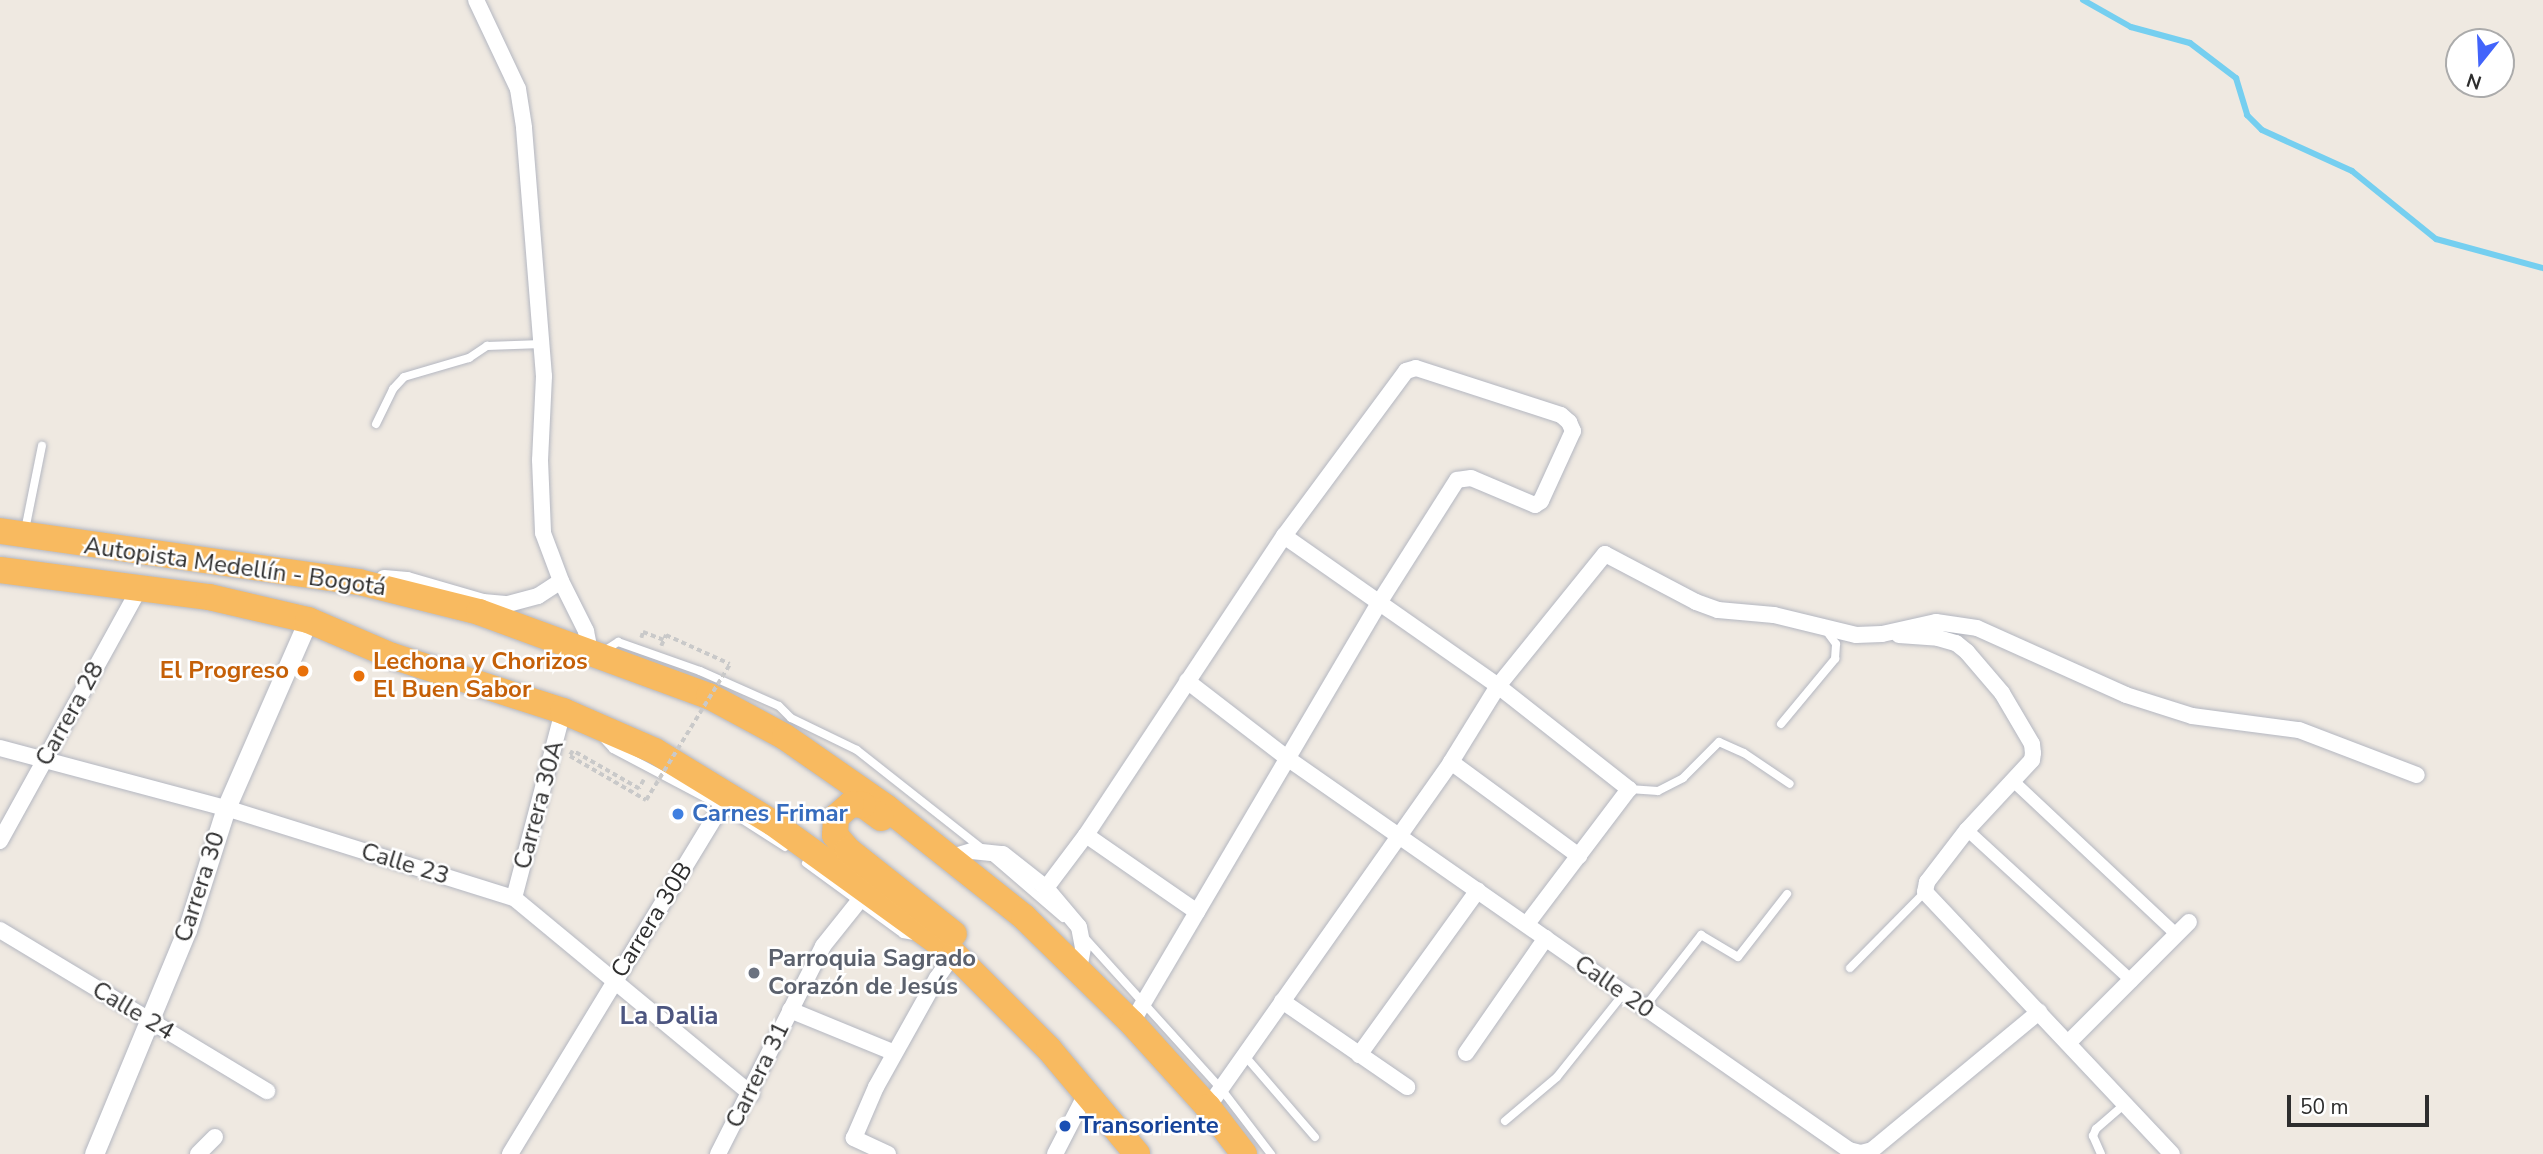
<!DOCTYPE html>
<meta charset="utf-8">
<style>
body{margin:0}
#map{position:relative;width:2543px;height:1154px;overflow:hidden;background:#efe9e1;font-family:"Nunito Sans",sans-serif}
div>[style]{position:absolute}
[style*='--x']{left:calc(var(--x)*1px);top:calc(var(--y)*1px);width:calc(var(--w)*1px);rotate:calc(var(--a)*1deg)}
.stream>*{height:6px;margin:-3px;padding:0 3px;transform-origin:3px;border-radius:3px;background:#75cff0}
.path>*{height:3.5px;margin-top:-1.75px;transform-origin:0;background:repeating-linear-gradient(90deg,#c9c9c9 0 5px,transparent 0 8.5px)}
.roads{filter:drop-shadow(0 0 2px #b4b7c1) drop-shadow(0 0 2px #b4b7c1)}
.service>*{height:8px;margin:-4px;padding:0 4px;transform-origin:4px;border-radius:4px;background:#fff}
.pedestrian>*{height:12px;margin:-6px;padding:0 6px;transform-origin:6px;border-radius:6px;background:#fff}
.minor>*{height:16px;margin:-8px;padding:0 8px;transform-origin:8px;border-radius:8px;background:#fff}
.tertiary>*{height:19px;margin:-9.5px;padding:0 9.5px;transform-origin:9.5px;border-radius:9.5px;background:#fff}
.trunk>*{height:26px;margin:-13px;padding:0 13px;transform-origin:13px;border-radius:13px;background:#f8ba60}
.path-bridge>*{height:3.5px;margin-top:-1.75px;transform-origin:0;background:repeating-linear-gradient(90deg,#c9c9c9 0 5px,transparent 0 8.5px)}
.dots>*{width:19px;height:19px;translate:-50% -50%;box-sizing:border-box;border:4px solid #fff;border-radius:50%}
span{translate:-50% -50%;white-space:nowrap;text-align:center;line-height:1.15;-webkit-text-stroke:5px #fff;paint-order:stroke}
.street-label{font-size:24px;color:#2e2e2e}
.food-label{font-size:24px;color:#c56008;font-weight:700}
.left{translate:0 -50%;text-align:left}
.right{translate:-100% -50%;text-align:right}
.shop-label{font-size:24px;color:#366cbe;font-weight:700}
.worship-label{font-size:24px;color:#5b616d;font-weight:700}
.transit-label{font-size:24px;color:#164399;font-weight:700}
.neighbourhood-label{font-size:26px;color:#4d5680;font-weight:700}
.north{position:absolute;left:2445px;top:28px;width:70px;height:70px;box-sizing:border-box;background:#fff;border:2px solid #ababab;border-radius:50%;rotate:198deg;font-size:19px;font-weight:700;line-height:28px;text-align:center;color:#2e2e2e}
.north::after{content:'';display:block;margin:auto;width:24px;height:32px;background:#4264fb;clip-path:polygon(50% 0,100% 100%,50% 72%,0 100%)}
.scale{position:absolute;left:2287px;top:1095px;width:142px;height:32px;box-sizing:border-box;border:4px solid #2e2e2e;border-top:0;padding-left:9px;font-size:21px;line-height:24px;white-space:nowrap;color:#2e2e2e;-webkit-text-stroke:5px #fff;paint-order:stroke}
</style>
<div id="map">
<div class="stream">
<i style="--x:2083;--y:0;--w:55;--a:29.4"></i>
<i style="--x:2131;--y:27;--w:61;--a:15.2"></i>
<i style="--x:2190;--y:43;--w:58;--a:37.3"></i>
<i style="--x:2236;--y:78;--w:39;--a:73"></i>
<i style="--x:2247;--y:115;--w:21;--a:45"></i>
<i style="--x:2262;--y:130;--w:99;--a:24.5"></i>
<i style="--x:2352;--y:171;--w:108;--a:39"></i>
<i style="--x:2436;--y:239;--w:111;--a:15.2"></i>
</div>
<div class="path">
<i style="--x:641;--y:638;--w:6;--a:-72"></i>
<i style="--x:643;--y:632;--w:22;--a:21"></i>
<i style="--x:661;--y:646;--w:12;--a:-66"></i>
<i style="--x:666;--y:635;--w:70;--a:24.4"></i>
<i style="--x:644;--y:780;--w:10;--a:119"></i>
<i style="--x:639;--y:789;--w:76;--a:-150.1"></i>
<i style="--x:573;--y:751;--w:6;--a:121"></i>
<i style="--x:570;--y:756;--w:88;--a:30.1"></i>
</div>
<div class="roads">
<div class="service">
<i style="--x:376;--y:424;--w:39;--a:-64"></i>
<i style="--x:393;--y:389;--w:16;--a:-47"></i>
<i style="--x:404;--y:377;--w:68;--a:-16.3"></i>
<i style="--x:469;--y:358;--w:22;--a:-34"></i>
<i style="--x:487;--y:346;--w:55;--a:-2.1"></i>
<i style="--x:25;--y:530;--w:86;--a:-78.6"></i>
<i style="--x:604;--y:651;--w:17;--a:-33"></i>
<i style="--x:618;--y:642;--w:87;--a:19.5"></i>
<i style="--x:700;--y:671;--w:86;--a:23.9"></i>
<i style="--x:779;--y:706;--w:17;--a:45"></i>
<i style="--x:791;--y:718;--w:73;--a:25.9"></i>
<i style="--x:857;--y:750;--w:158;--a:38.3"></i>
<i style="--x:1781;--y:724;--w:85;--a:-50.3"></i>
<i style="--x:1835;--y:659;--w:15;--a:-86"></i>
<i style="--x:1836;--y:644;--w:19;--a:-126"></i>
<i style="--x:604;--y:739;--w:13;--a:48"></i>
<i style="--x:613;--y:749;--w:122;--a:27.8"></i>
<i style="--x:721;--y:806;--w:76;--a:32.6"></i>
<i style="--x:1629;--y:789;--w:29;--a:4"></i>
<i style="--x:1658;--y:791;--w:28;--a:-27"></i>
<i style="--x:1683;--y:778;--w:51;--a:-45"></i>
<i style="--x:1719;--y:742;--w:27;--a:24"></i>
<i style="--x:1744;--y:753;--w:55;--a:34"></i>
<i style="--x:991;--y:856;--w:95;--a:40.7"></i>
<i style="--x:806;--y:863;--w:120;--a:36.2"></i>
<i style="--x:903;--y:934;--w:10;--a:11"></i>
<i style="--x:1083;--y:936;--w:207;--a:47.9"></i>
<i style="--x:1222;--y:1090;--w:81;--a:52.6"></i>
<i style="--x:1850;--y:968;--w:107;--a:-45.4"></i>
<i style="--x:1644;--y:1008;--w:93;--a:-52"></i>
<i style="--x:1701;--y:935;--w:43;--a:30.7"></i>
<i style="--x:1738;--y:957;--w:80;--a:-52.1"></i>
<i style="--x:1245;--y:1056;--w:107;--a:49.2"></i>
<i style="--x:1505;--y:1121;--w:68;--a:-40.2"></i>
<i style="--x:1557;--y:1077;--w:107;--a:-51.4"></i>
<i style="--x:2101;--y:1154;--w:20;--a:-114"></i>
<i style="--x:2093;--y:1136;--w:8;--a:-67"></i>
<i style="--x:2096;--y:1129;--w:40;--a:-41"></i>
</div>
<div class="pedestrian">
<i style="--x:2012;--y:780;--w:226;--a:43.2"></i>
<i style="--x:1967;--y:830;--w:224;--a:42.5"></i>
</div>
<div class="minor">
<i style="--x:476;--y:0;--w:98;--a:64.7"></i>
<i style="--x:518;--y:89;--w:39;--a:81"></i>
<i style="--x:524;--y:128;--w:249;--a:85.4"></i>
<i style="--x:544;--y:376;--w:84;--a:92.7"></i>
<i style="--x:540;--y:460;--w:73;--a:87.6"></i>
<i style="--x:543;--y:533;--w:51;--a:69.4"></i>
<i style="--x:561;--y:581;--w:56;--a:63.4"></i>
<i style="--x:586;--y:631;--w:20;--a:79"></i>
<i style="--x:1284;--y:536;--w:261;--a:35"></i>
<i style="--x:1498;--y:686;--w:167;--a:38.2"></i>
<i style="--x:1629;--y:789;--w:169;--a:127.1"></i>
<i style="--x:384;--y:578;--w:23;--a:5"></i>
<i style="--x:407;--y:580;--w:79;--a:16.1"></i>
<i style="--x:483;--y:602;--w:25;--a:5"></i>
<i style="--x:508;--y:604;--w:31;--a:-15"></i>
<i style="--x:538;--y:596;--w:27;--a:-33"></i>
<i style="--x:1899;--y:635;--w:39;--a:4"></i>
<i style="--x:1938;--y:638;--w:19;--a:16"></i>
<i style="--x:1956;--y:643;--w:14;--a:39"></i>
<i style="--x:1967;--y:652;--w:54;--a:49.5"></i>
<i style="--x:2002;--y:693;--w:59;--a:59.5"></i>
<i style="--x:2032;--y:744;--w:9;--a:84"></i>
<i style="--x:2033;--y:753;--w:7;--a:98"></i>
<i style="--x:2032;--y:760;--w:96;--a:132.9"></i>
<i style="--x:1967;--y:830;--w:66;--a:127.6"></i>
<i style="--x:1927;--y:882;--w:10;--a:101"></i>
<i style="--x:1925;--y:892;--w:360;--a:46.7"></i>
<i style="--x:1187;--y:681;--w:126;--a:37.6"></i>
<i style="--x:1287;--y:758;--w:685;--a:34.9"></i>
<i style="--x:1849;--y:1150;--w:12;--a:14"></i>
<i style="--x:1861;--y:1153;--w:11;--a:-15"></i>
<i style="--x:1872;--y:1150;--w:217;--a:-39.6"></i>
<i style="--x:0;--y:748;--w:234;--a:14.9"></i>
<i style="--x:226;--y:808;--w:302;--a:17.4"></i>
<i style="--x:514;--y:898;--w:308;--a:39.6"></i>
<i style="--x:1451;--y:762;--w:159;--a:36.3"></i>
<i style="--x:1086;--y:835;--w:135;--a:34.7"></i>
<i style="--x:0;--y:841;--w:290;--a:-61.1"></i>
<i style="--x:949;--y:858;--w:24;--a:-17"></i>
<i style="--x:972;--y:851;--w:31;--a:6"></i>
<i style="--x:1003;--y:854;--w:55;--a:38.3"></i>
<i style="--x:1046;--y:888;--w:51;--a:49.8"></i>
<i style="--x:1079;--y:927;--w:21;--a:79"></i>
<i style="--x:1083;--y:948;--w:21;--a:101"></i>
<i style="--x:1046;--y:888;--w:66;--a:-53"></i>
<i style="--x:1086;--y:835;--w:359;--a:-56.5"></i>
<i style="--x:1284;--y:536;--w:205;--a:-53.5"></i>
<i style="--x:1406;--y:371;--w:10;--a:-17"></i>
<i style="--x:1416;--y:368;--w:152;--a:18"></i>
<i style="--x:1561;--y:415;--w:11;--a:41"></i>
<i style="--x:1569;--y:422;--w:10;--a:66"></i>
<i style="--x:1573;--y:431;--w:77;--a:114.6"></i>
<i style="--x:1541;--y:501;--w:7;--a:146"></i>
<i style="--x:1535;--y:505;--w:69;--a:-157.1"></i>
<i style="--x:1471;--y:478;--w:14;--a:172"></i>
<i style="--x:1457;--y:480;--w:146;--a:122.4"></i>
<i style="--x:1379;--y:603;--w:487;--a:120.5"></i>
<i style="--x:514;--y:898;--w:193;--a:-75.3"></i>
<i style="--x:0;--y:930;--w:312;--a:31.1"></i>
<i style="--x:1282;--y:1001;--w:152;--a:34.5"></i>
<i style="--x:790;--y:1010;--w:113;--a:22.3"></i>
<i style="--x:2068;--y:1043;--w:171;--a:-45"></i>
<i style="--x:1466;--y:1053;--w:140;--a:-55.2"></i>
<i style="--x:1359;--y:1055;--w:203;--a:-54.2"></i>
<i style="--x:1208;--y:1107;--w:422;--a:-54.8"></i>
<i style="--x:1451;--y:762;--w:89;--a:-58.3"></i>
<i style="--x:1498;--y:686;--w:170;--a:-51"></i>
<i style="--x:1605;--y:554;--w:103;--a:27.8"></i>
<i style="--x:1696;--y:602;--w:23;--a:20"></i>
<i style="--x:1718;--y:610;--w:56;--a:5.1"></i>
<i style="--x:1774;--y:615;--w:84;--a:13.7"></i>
<i style="--x:1856;--y:635;--w:26;--a:-2"></i>
<i style="--x:1882;--y:634;--w:55;--a:-12.5"></i>
<i style="--x:1936;--y:622;--w:41;--a:8.3"></i>
<i style="--x:1977;--y:628;--w:163;--a:24.2"></i>
<i style="--x:2126;--y:695;--w:69;--a:17.7"></i>
<i style="--x:2192;--y:716;--w:108;--a:7.5"></i>
<i style="--x:2299;--y:730;--w:126;--a:20.9"></i>
<i style="--x:198;--y:1154;--w:24;--a:-45"></i>
<i style="--x:510;--y:1154;--w:421;--a:-58.7"></i>
<i style="--x:718;--y:1154;--w:233;--a:-63.2"></i>
<i style="--x:823;--y:946;--w:70;--a:-51.3"></i>
<i style="--x:888;--y:1154;--w:38;--a:-155"></i>
<i style="--x:854;--y:1138;--w:56;--a:-66.7"></i>
<i style="--x:876;--y:1087;--w:125;--a:-60.8"></i>
<i style="--x:937;--y:978;--w:29;--a:-55"></i>
<i style="--x:1055;--y:1154;--w:70;--a:-62.7"></i>
</div>
<div class="tertiary">
<i style="--x:94;--y:1154;--w:243;--a:-67.5"></i>
<i style="--x:187;--y:930;--w:128;--a:-72.3"></i>
<i style="--x:226;--y:808;--w:205;--a:-66.4"></i>
</div>
<div class="trunk">
<i style="--x:0;--y:531;--w:363;--a:8.1"></i>
<i style="--x:359;--y:582;--w:124;--a:14"></i>
<i style="--x:479;--y:612;--w:245;--a:20.1"></i>
<i style="--x:709;--y:696;--w:86;--a:28.3"></i>
<i style="--x:785;--y:737;--w:124;--a:34.8"></i>
<i style="--x:887;--y:808;--w:175;--a:38.5"></i>
<i style="--x:1024;--y:917;--w:151;--a:44.5"></i>
<i style="--x:1132;--y:1023;--w:113;--a:47.9"></i>
<i style="--x:1208;--y:1107;--w:59;--a:52.5"></i>
<i style="--x:0;--y:570;--w:211;--a:7.4"></i>
<i style="--x:209;--y:597;--w:102;--a:13.1"></i>
<i style="--x:308;--y:620;--w:91;--a:23.2"></i>
<i style="--x:392;--y:656;--w:180;--a:17.8"></i>
<i style="--x:563;--y:711;--w:100;--a:23.5"></i>
<i style="--x:655;--y:751;--w:138;--a:31.4"></i>
<i style="--x:773;--y:823;--w:223;--a:35.9"></i>
<i style="--x:954;--y:954;--w:134;--a:45"></i>
<i style="--x:1049;--y:1049;--w:137;--a:50"></i>
<i style="--x:881;--y:818;--w:22;--a:-144"></i>
<i style="--x:863;--y:805;--w:12;--a:-175"></i>
<i style="--x:851;--y:804;--w:20;--a:139"></i>
<i style="--x:836;--y:817;--w:18;--a:93"></i>
<i style="--x:835;--y:835;--w:20;--a:49"></i>
<i style="--x:848;--y:850;--w:135;--a:38.4"></i>
</div>
</div>
<div class="path-bridge">
<i style="--x:646;--y:800;--w:160;--a:-58.3"></i>
</div>
<div class="dots">
<i style="left:303px;top:671px;background:#e8710a"></i>
<i style="left:359px;top:676px;background:#e8710a"></i>
<i style="left:678px;top:814px;background:#3f7fe0"></i>
<i style="left:754px;top:973px;background:#6b7280"></i>
<i style="left:1065px;top:1126px;background:#1a4fb4"></i>
</div>
<div class="street-label">
<span style="left:235px;top:567px;rotate:8deg">Autopista Medellín - Bogotá</span>
<span style="left:70px;top:714px;rotate:-61deg">Carrera 28</span>
<span style="left:539px;top:805px;rotate:-75deg">Carrera 30A</span>
<span style="left:405px;top:864px;rotate:17deg">Calle 23</span>
<span style="left:200px;top:887px;rotate:-72deg">Carrera 30</span>
<span style="left:652px;top:920px;rotate:-58deg">Carrera 30B</span>
<span style="left:1614px;top:987px;rotate:35deg">Calle 20</span>
<span style="left:133px;top:1011px;rotate:31deg">Calle 24</span>
<span style="left:758px;top:1075px;rotate:-64deg">Carrera 31</span>
</div>
<div class="food-label">
<span class="left" style="left:373px;top:676px">Lechona y Chorizos<br>El Buen Sabor</span>
<span class="right" style="left:289px;top:671px">El Progreso</span>
</div>
<div class="shop-label">
<span class="left" style="left:692px;top:814px">Carnes Frimar</span>
</div>
<div class="worship-label">
<span class="left" style="left:768px;top:973px">Parroquia Sagrado<br>Corazón de Jesús</span>
</div>
<div class="transit-label">
<span class="left" style="left:1079px;top:1126px">Transoriente</span>
</div>
<div class="neighbourhood-label">
<span style="left:669px;top:1016px">La Dalia</span>
</div>
<div class="north">N</div>
<div class="scale">50 m</div>
</div>
